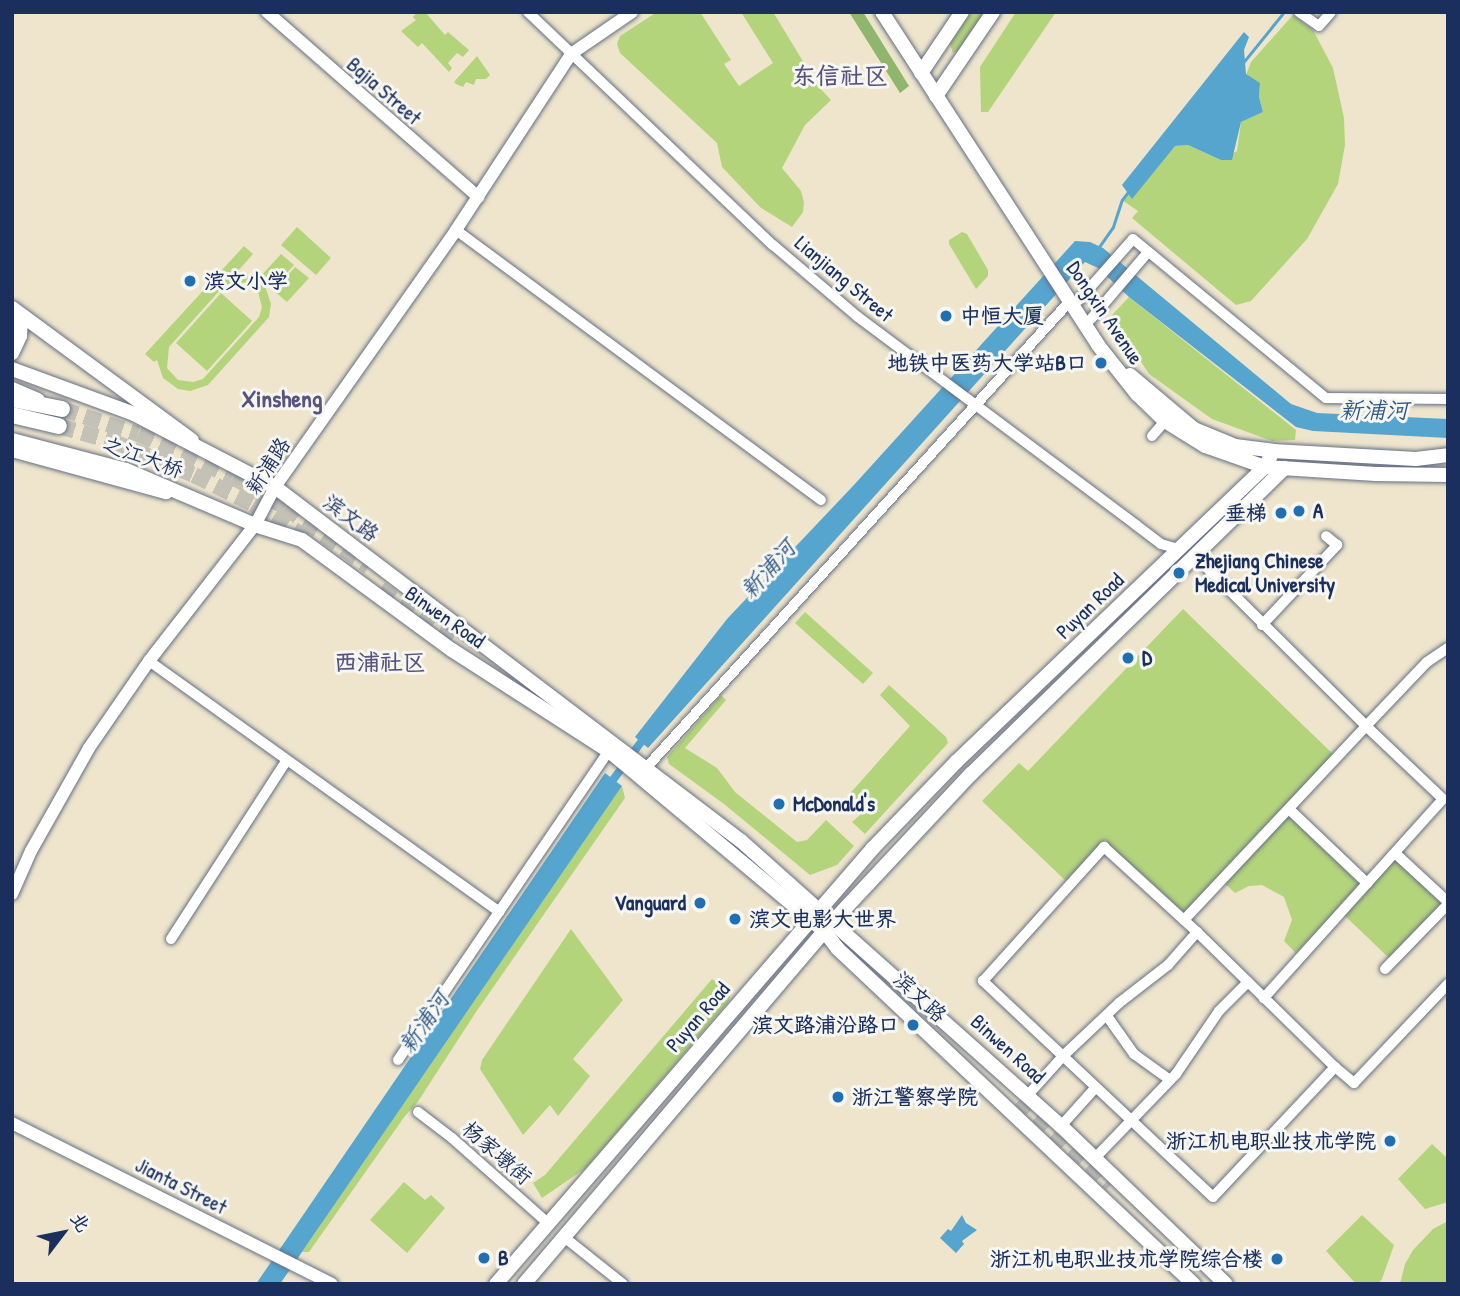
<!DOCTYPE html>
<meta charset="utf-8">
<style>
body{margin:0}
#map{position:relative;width:1460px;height:1296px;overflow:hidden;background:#eee5cc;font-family:"Patrick Hand","LXGW WenKai TC",sans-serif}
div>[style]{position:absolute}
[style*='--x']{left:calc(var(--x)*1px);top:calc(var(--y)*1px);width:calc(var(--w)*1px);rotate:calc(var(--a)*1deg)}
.green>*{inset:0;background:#b4d47c}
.forest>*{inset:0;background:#8fb66c}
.water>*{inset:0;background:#55a5cf}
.stream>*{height:2.5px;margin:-1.25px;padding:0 1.25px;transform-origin:1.25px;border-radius:1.25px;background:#55a5cf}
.canal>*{height:8px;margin:-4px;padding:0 4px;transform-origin:4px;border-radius:4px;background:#55a5cf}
.trunk-tunnel>*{height:16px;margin-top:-8px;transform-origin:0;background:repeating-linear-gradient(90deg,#c4c1b6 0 16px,transparent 0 24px)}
.roads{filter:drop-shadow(0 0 2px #656f84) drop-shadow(0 0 2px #656f84)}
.minor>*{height:10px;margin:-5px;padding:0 5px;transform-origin:5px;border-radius:5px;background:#fff}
.tertiary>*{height:12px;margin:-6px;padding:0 6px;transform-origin:6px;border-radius:6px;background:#fff}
.secondary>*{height:14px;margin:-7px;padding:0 7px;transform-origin:7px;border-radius:7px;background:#fff}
.primary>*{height:14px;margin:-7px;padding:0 7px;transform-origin:7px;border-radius:7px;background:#fff}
.trunk>*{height:16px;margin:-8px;padding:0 8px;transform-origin:8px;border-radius:8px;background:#fff}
.dots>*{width:19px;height:19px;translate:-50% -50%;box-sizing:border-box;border:4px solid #f6f6f2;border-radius:50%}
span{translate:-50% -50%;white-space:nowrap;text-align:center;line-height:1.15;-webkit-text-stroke:6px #f6f6f2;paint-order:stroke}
.street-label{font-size:21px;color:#1b2f5e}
.poi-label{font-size:21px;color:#1b2f5e;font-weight:700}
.left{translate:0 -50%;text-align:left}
.right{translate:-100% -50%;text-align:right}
.water-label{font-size:23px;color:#2f5886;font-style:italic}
.neighbourhood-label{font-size:23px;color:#59537e;font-weight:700}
.quarter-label{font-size:24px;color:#59537e;font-weight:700}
.frame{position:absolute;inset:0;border:14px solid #1b2f5e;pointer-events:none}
.north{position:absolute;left:28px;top:1198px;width:70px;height:70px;-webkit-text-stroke:5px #f6f6f2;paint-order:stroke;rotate:58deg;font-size:19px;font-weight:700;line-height:28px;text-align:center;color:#1b2f5e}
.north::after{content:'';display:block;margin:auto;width:24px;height:32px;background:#1b2f5e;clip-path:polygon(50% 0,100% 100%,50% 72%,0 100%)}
</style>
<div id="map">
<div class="green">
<i style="clip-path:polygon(417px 12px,425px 12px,445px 35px,448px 32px,469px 50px,463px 57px,457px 53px,448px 63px,452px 68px,449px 72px,422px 43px,418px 47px,401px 31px,416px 20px,413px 17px)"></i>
<i style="clip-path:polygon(657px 12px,700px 12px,731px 60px,724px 64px,739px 86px,773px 63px,741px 12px,773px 12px,818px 86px,831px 100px,805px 125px,782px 168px,801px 191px,804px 202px,803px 212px,792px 227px,761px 208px,722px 167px,717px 143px,620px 53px,617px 44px,620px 36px)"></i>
<i style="clip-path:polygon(971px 12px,985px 12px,958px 51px,953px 53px,950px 44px)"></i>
<i style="clip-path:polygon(1016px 12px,1056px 12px,988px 112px,981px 112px,980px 67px)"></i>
<i style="clip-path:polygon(1293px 15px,1313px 30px,1333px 68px,1344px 118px,1345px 145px,1338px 184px,1307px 239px,1251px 301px,1236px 305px,1132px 218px,1138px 211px,1122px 200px,1175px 146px,1188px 145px,1221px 160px,1237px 151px,1241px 122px,1263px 112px,1259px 97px,1260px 83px,1246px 75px,1251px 62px)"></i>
<i style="clip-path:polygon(477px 56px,490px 75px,486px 79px,476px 79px,474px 85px,466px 82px,463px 87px,456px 84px,454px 82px)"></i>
<i style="clip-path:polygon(297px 227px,331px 258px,316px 275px,281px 245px)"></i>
<i style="clip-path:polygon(962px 232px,967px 234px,988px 270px,988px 276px,976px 289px,949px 244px,949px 240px)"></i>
<i style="clip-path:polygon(evenodd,244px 246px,253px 254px,237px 272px,250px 275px,265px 286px,271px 304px,269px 317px,208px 385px,190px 391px,178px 389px,163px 378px,157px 360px,154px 362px,145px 354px,244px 246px,235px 281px,250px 284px,258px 292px,262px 307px,259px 317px,203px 379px,193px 382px,178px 380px,167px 368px,169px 347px,221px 289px,235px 281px)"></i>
<i style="clip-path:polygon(281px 254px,294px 265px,272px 289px,259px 278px)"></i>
<i style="clip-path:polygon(295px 267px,309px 278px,287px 302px,274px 291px)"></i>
<i style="clip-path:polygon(221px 293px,252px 321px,207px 371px,176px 343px)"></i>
<i style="clip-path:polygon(1129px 297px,1296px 430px,1295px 440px,1272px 441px,1212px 419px,1149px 374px,1111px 316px)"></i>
<i style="clip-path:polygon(1183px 609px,1335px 756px,1183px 915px,1105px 840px,1066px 881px,982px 801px,1019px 763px,1028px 771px)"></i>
<i style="clip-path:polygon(805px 612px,873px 673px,863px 684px,795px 623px)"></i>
<i style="clip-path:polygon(889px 685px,946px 737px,948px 743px,865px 834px,852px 822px,861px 814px,845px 799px,910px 726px,880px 695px)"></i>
<i style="clip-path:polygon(721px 695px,726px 700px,685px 748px,717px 768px,735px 792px,797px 842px,807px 840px,826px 820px,854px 846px,837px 865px,810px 875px,724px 804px,669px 764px,667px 757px)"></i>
<i style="clip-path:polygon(622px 786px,625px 798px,476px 1012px,417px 1103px,405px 1116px,309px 1252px,302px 1252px)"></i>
<i style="clip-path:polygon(1287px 814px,1361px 885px,1296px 953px,1284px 941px,1292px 920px,1284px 897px,1262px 885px,1249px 886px,1235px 893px,1222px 881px)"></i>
<i style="clip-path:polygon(1396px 857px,1445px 904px,1391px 960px,1342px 913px)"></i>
<i style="clip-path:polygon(571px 929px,623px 1000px,573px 1059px,590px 1076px,558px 1116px,550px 1105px,523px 1135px,480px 1069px,482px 1060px)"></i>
<i style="clip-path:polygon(712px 979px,731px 993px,729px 1001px,586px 1168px,542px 1198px,533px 1183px,545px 1175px)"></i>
<i style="clip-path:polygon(1432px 1144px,1448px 1159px,1448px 1202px,1425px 1209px,1398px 1179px)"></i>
<i style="clip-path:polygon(404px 1182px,425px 1200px,431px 1195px,445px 1208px,407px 1253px,370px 1220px)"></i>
<i style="clip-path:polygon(1362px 1215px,1394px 1245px,1382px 1279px,1378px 1284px,1356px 1284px,1326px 1251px)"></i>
<i style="clip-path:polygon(1448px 1221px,1448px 1284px,1400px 1284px,1405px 1264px,1413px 1250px,1433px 1229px)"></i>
</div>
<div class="forest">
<i style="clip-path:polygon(849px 12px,863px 12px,909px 86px,900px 93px)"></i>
</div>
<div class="water">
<i style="clip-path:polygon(1244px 32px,1249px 37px,1244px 50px,1246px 74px,1260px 83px,1259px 97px,1263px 112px,1241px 122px,1232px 160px,1221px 160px,1188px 145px,1175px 146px,1132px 199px,1122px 185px)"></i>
<i style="clip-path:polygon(1075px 241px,1090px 242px,1103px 248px,1291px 404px,1317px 413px,1448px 419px,1448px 438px,1313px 431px,1296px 427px,1129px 297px,1098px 268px,1085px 262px,648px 748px,635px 737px,727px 619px,853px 486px)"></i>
<i style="clip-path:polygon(605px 773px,622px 786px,280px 1284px,256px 1284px)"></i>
<i style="clip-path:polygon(962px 1215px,966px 1223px,977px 1230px,962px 1241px,964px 1244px,956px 1253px,940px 1238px,948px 1229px,951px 1231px)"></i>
</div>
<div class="stream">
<i style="--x:1242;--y:64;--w:67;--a:-51.1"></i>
<i style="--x:1099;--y:247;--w:24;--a:-55"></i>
<i style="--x:1113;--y:227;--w:28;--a:-72"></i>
<i style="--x:1122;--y:200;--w:10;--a:-53"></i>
</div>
<div class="canal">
<i style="--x:607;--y:788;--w:67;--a:-53.5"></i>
</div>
<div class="trunk-tunnel">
<i style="--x:62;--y:409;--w:80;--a:18.2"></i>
<i style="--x:138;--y:434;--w:104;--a:24.4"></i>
<i style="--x:233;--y:477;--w:60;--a:30"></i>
<i style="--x:285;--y:507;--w:103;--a:35.5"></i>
<i style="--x:59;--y:426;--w:54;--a:16.1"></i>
<i style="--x:111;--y:441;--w:90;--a:22.3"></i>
<i style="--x:194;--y:475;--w:66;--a:26.2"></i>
<i style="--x:253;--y:504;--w:71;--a:32.3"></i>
<i style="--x:380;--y:589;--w:93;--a:36.3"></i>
<i style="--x:693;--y:814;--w:79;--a:37.3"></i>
<i style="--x:1020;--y:1099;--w:125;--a:43"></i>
</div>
<div class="roads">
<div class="minor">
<i style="--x:528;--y:12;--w:338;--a:43.6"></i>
<i style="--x:773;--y:245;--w:111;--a:40.3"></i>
<i style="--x:858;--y:317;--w:347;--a:36.8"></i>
<i style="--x:1136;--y:525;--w:31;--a:37"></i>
<i style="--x:1161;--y:544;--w:19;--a:16"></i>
<i style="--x:1299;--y:12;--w:24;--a:35"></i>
<i style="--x:1319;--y:26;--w:18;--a:-49"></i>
<i style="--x:456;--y:230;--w:454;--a:36.5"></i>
<i style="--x:1079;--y:300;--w:81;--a:-48.5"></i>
<i style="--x:1133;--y:239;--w:250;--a:39.5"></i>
<i style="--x:1326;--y:398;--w:122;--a:0.5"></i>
<i style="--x:1091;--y:319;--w:88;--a:-49.6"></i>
<i style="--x:1152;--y:436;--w:20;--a:-49"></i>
<i style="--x:1196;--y:557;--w:240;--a:44.8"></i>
<i style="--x:1366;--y:726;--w:88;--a:-46.4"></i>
<i style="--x:1427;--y:662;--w:25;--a:-34"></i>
<i style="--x:1262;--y:625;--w:110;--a:-46.8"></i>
<i style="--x:1337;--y:545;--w:14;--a:-141"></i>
<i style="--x:149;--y:661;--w:431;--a:35.6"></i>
<i style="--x:646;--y:768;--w:631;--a:-47.76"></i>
<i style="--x:1289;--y:809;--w:108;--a:43.5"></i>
<i style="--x:1104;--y:847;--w:126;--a:42.4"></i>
<i style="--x:1197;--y:932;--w:193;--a:44.4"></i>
<i style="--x:1335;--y:1067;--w:178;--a:133.2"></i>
<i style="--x:1213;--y:1197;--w:316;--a:-136.8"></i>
<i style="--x:983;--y:981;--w:181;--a:-47.9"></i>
<i style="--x:1395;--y:853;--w:72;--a:42.8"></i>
<i style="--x:1184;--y:920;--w:266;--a:-46.8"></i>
<i style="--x:1366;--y:726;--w:106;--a:43.5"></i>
<i style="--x:1443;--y:799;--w:268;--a:132"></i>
<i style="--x:171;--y:939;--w:213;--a:-57.1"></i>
<i style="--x:1385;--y:969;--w:91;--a:-45.9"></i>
<i style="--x:1107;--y:1016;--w:47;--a:54.6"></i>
<i style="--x:1134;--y:1054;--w:44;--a:35.8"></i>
<i style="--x:398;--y:1060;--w:374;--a:-55.7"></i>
<i style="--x:1335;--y:1067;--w:25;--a:40"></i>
<i style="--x:1354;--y:1083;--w:137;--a:-46.5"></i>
<i style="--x:1028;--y:1095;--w:52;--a:-48.1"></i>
<i style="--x:1063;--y:1056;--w:77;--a:-43.4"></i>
<i style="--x:1119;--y:1003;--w:62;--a:-37.8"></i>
<i style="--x:1168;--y:965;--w:44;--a:-48.7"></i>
<i style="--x:418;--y:1112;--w:43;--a:37.4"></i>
<i style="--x:452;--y:1138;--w:130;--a:41.6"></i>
<i style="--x:1061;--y:1126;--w:52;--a:-48.1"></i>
<i style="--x:1095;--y:1158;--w:117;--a:-46"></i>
<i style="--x:1176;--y:1074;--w:76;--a:-55.7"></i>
<i style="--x:1219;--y:1011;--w:41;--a:-45"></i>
<i style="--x:564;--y:1237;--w:75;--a:38.5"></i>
</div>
<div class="tertiary">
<i style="--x:267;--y:12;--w:281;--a:41.2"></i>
<i style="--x:12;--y:894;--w:47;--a:-66.2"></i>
<i style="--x:31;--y:851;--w:118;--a:-60.6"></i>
<i style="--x:89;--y:748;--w:106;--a:-55.4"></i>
<i style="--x:149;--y:661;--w:172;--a:-52.1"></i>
<i style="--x:255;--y:525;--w:43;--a:-62.2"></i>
<i style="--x:275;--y:487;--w:314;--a:-54.8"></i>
<i style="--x:456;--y:230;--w:210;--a:-56.8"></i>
<i style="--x:571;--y:54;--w:74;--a:-34.5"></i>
<i style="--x:12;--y:1123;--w:358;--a:26.7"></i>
</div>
<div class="secondary">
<i style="--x:921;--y:73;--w:73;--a:-56.1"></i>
<i style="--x:936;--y:96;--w:102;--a:-55.8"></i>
<i style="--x:12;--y:308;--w:223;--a:36.3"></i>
<i style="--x:12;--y:315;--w:11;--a:34"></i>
<i style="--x:21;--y:321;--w:15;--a:94"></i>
<i style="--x:20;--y:336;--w:19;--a:115"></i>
<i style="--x:12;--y:389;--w:28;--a:23"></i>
<i style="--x:12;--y:450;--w:160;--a:15.3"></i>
</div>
<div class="primary">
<i style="--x:882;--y:12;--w:397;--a:57"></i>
<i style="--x:1098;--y:345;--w:63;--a:51.5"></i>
<i style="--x:1137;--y:394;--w:39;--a:44"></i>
<i style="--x:1165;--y:421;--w:47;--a:32"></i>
<i style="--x:1205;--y:446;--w:64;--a:19.3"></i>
<i style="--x:1265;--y:467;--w:111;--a:3.6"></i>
<i style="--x:1376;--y:474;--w:72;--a:0.8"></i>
<i style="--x:12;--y:369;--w:130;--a:20.2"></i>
<i style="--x:134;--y:414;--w:159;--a:27.4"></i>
<i style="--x:275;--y:487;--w:585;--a:37.22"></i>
<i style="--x:741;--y:841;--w:429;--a:41.7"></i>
<i style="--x:1061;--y:1126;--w:228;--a:43.8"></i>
<i style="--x:1130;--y:375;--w:84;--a:40.2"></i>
<i style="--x:1194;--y:429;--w:44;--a:22.5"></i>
<i style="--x:1235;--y:446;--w:38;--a:7"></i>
<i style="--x:1273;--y:451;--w:143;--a:3.2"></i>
<i style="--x:1416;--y:459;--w:32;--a:-7"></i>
<i style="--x:12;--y:440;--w:118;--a:14.7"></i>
<i style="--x:126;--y:470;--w:140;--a:23.1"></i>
<i style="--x:255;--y:525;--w:49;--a:17.7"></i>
<i style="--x:302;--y:540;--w:186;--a:36.3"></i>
<i style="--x:452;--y:650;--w:187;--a:32.8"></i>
<i style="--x:609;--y:751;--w:280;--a:39.9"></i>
<i style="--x:824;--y:931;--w:23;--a:52"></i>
<i style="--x:838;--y:949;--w:489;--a:43.3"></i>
<i style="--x:496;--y:1284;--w:576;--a:-49.15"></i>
<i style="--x:873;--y:848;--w:120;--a:-46"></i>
<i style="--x:956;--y:762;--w:427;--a:-43.7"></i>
<i style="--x:1265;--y:467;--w:18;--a:-63"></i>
<i style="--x:524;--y:1284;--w:463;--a:-49.6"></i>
<i style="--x:824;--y:931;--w:215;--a:-46.9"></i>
<i style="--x:971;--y:774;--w:438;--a:-44.3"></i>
</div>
<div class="trunk">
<i style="--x:12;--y:399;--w:51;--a:11.3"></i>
<i style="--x:12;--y:415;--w:48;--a:13.2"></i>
</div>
</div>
<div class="dots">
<i style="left:190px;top:281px;background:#1f6fb2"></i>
<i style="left:946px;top:316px;background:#1f6fb2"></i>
<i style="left:1101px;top:363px;background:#1f6fb2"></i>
<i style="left:1299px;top:511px;background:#1f6fb2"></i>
<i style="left:1281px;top:513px;background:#1f6fb2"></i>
<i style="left:1179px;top:573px;background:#1f6fb2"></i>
<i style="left:1128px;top:658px;background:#1f6fb2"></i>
<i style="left:779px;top:804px;background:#1f6fb2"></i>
<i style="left:700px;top:903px;background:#1f6fb2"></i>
<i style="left:735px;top:919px;background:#1f6fb2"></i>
<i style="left:913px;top:1025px;background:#1f6fb2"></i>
<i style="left:838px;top:1097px;background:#1f6fb2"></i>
<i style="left:1390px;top:1141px;background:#1f6fb2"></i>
<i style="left:484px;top:1258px;background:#1f6fb2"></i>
<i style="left:1277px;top:1259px;background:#1f6fb2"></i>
</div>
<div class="street-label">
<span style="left:384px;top:91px;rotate:41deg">Bajia Street</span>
<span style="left:844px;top:279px;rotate:40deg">Lianjiang Street</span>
<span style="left:1105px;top:313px;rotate:56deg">Dongxin Avenue</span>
<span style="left:143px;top:457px;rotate:20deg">之江大桥</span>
<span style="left:268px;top:466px;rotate:-57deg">新浦路</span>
<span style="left:351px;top:518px;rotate:37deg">滨文路</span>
<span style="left:1090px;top:606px;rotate:-44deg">Puyan Road</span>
<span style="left:445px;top:617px;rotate:35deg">Binwen Road</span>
<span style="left:920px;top:997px;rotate:43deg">滨文路</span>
<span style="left:698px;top:1017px;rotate:-49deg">Puyan Road</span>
<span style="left:1008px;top:1049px;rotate:42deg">Binwen Road</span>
<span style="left:497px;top:1153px;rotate:41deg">杨家墩街</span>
<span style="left:181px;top:1186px;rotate:27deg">Jianta Street</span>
</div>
<div class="poi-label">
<span class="left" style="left:204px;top:281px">滨文小学</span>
<span class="left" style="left:960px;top:316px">中恒大厦</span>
<span class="right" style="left:1087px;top:363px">地铁中医药大学站B口</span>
<span class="left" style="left:1313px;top:511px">A</span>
<span class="right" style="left:1267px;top:513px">垂梯</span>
<span class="left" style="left:1195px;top:573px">Zhejiang Chinese<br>Medical University</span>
<span class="left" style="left:1142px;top:658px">D</span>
<span class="left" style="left:793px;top:804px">McDonald's</span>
<span class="right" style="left:686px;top:903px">Vanguard</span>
<span class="left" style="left:749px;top:919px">滨文电影大世界</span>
<span class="right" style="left:899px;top:1025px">滨文路浦沿路口</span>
<span class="left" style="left:852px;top:1097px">浙江警察学院</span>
<span class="right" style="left:1376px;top:1141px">浙江机电职业技术学院</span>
<span class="left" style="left:498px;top:1258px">B</span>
<span class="right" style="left:1263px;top:1259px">浙江机电职业技术学院综合楼</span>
</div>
<div class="water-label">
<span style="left:1374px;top:410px">新浦河</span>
<span style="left:768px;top:569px;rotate:-48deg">新浦河</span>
<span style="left:424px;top:1022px;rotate:-55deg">新浦河</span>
</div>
<div class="neighbourhood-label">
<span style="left:380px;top:662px">西浦社区</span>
</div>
<div class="quarter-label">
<span style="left:840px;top:76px">东信社区</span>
<span style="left:282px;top:399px">Xinsheng</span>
</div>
<div class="frame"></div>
<div class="north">北</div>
</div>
